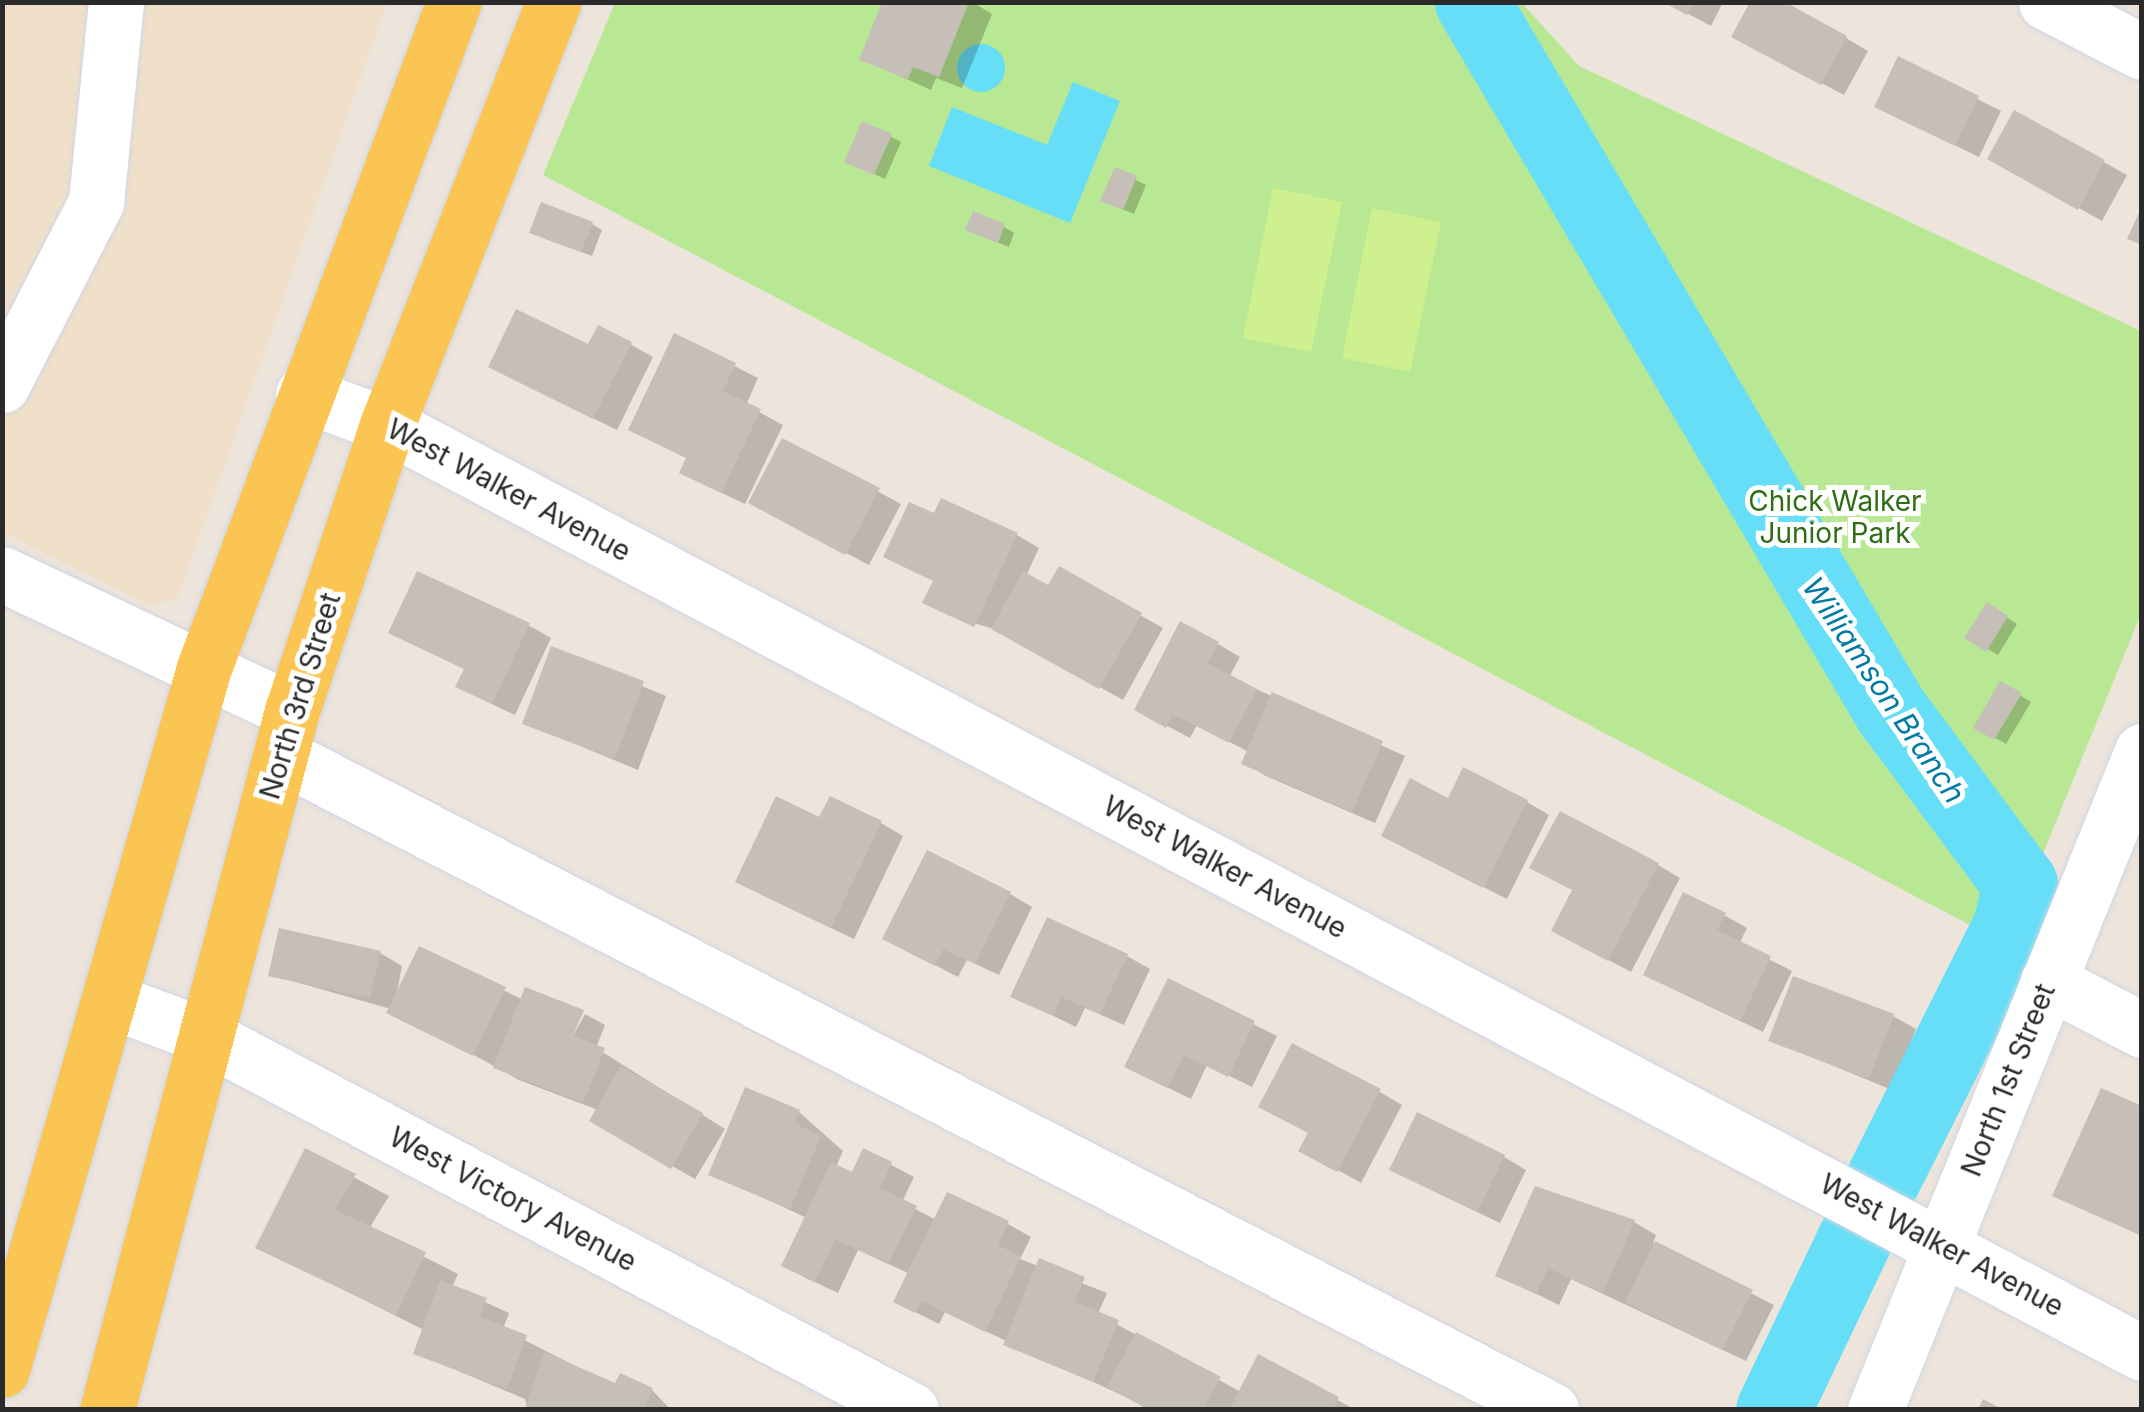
<!DOCTYPE html>
<style>
body{margin:0}
#map{position:relative;width:2144px;height:1412px;overflow:hidden;background:#ede4db;font-family:Inter,sans-serif}
div>[style]{position:absolute}
[style*='--x']{left:calc(var(--x)*1px);top:calc(var(--y)*1px);width:calc(var(--w)*1px);rotate:calc(var(--a)*1deg)}
.education>*{inset:0;background:#f0e0c9}
.green>*{inset:0;background:#b8e893}
.pitch>*{inset:0;background:#cff08e}
.water>*{inset:0;background:#66def7}
.round{border-radius:50%}
.shadow>*{inset:0;background:#0003}
.river>*{height:75px;margin:-37.5px;padding:0 37.5px;transform-origin:37.5px;border-radius:37.5px;background:#66def7}
.building>*{inset:0;background:#c5bfb7}
.roads{filter:drop-shadow(0 0 2px #d0d6e4) drop-shadow(0 0 2px #d0d6e4)}
.minor>*{height:55px;margin:-27.5px;padding:0 27.5px;transform-origin:27.5px;border-radius:27.5px;background:#fff}
.major>*{height:55px;margin:-27.5px;padding:0 27.5px;transform-origin:27.5px;border-radius:27.5px;background:#fbc553}
span{translate:-50% -50%;white-space:nowrap;text-align:center;line-height:1.15;-webkit-text-stroke:10px #fff;paint-order:stroke}
.street-label{font-size:28px;color:#2a2a2a}
.park-label{font-size:28px;color:#2f6d15}
.water-label{font-size:30px;color:#037ca5;font-style:italic}
.frame{position:absolute;inset:0;border:5px solid #2a2a2a;pointer-events:none}
</style>
<div id="map">
<div class="education">
<i style="clip-path:polygon(2px 3px,387px 3px,178px 598px,149px 605px,3px 533px)"></i>
</div>
<div class="green">
<i style="clip-path:polygon(615px 3px,1522px 3px,1579px 66px,2141px 331px,2141px 614px,2006px 944px,543px 175px)"></i>
</div>
<div class="pitch">
<i style="clip-path:polygon(1273px 188px,1342px 202px,1311px 352px,1243px 338px)"></i>
<i style="clip-path:polygon(1372px 208px,1441px 222px,1410px 372px,1342px 358px)"></i>
</div>
<div class="water">
<i class="round" style="left:957px;top:44px;width:48px;height:48px"></i>
<i style="clip-path:polygon(1073px 82px,1120px 101px,1070px 223px,929px 166px,952px 107px,1047px 145px)"></i>
</div>
<div class="shadow">
<i style="clip-path:polygon(885px 2px,972px 2px,992px 14px,962px 88px,936px 78px,931px 90px,862px 59px)"></i>
<i style="clip-path:polygon(1666px 2px,1723px 2px,1711px 26px)"></i>
<i style="clip-path:polygon(1846px 38px,1868px 51px,1844px 95px,1757px 49px)"></i>
<i style="clip-path:polygon(1900px 60px,2001px 111px,1979px 157px,1900px 119px)"></i>
<i style="clip-path:polygon(2015px 113px,2127px 175px,2102px 221px,1990px 158px)"></i>
<i style="clip-path:polygon(890px 136px,901px 142px,885px 179px,858px 167px)"></i>
<i style="clip-path:polygon(1116px 170px,1146px 185px,1134px 214px,1114px 206px)"></i>
<i style="clip-path:polygon(592px 224px,602px 230px,592px 256px,543px 238px)"></i>
<i style="clip-path:polygon(1004px 227px,1014px 233px,1009px 247px,979px 235px)"></i>
<i style="clip-path:polygon(675px 336px,758px 378px,746px 405px,783px 425px,745px 504px,705px 485px,689px 459px)"></i>
<i style="clip-path:polygon(630px 344px,653px 357px,617px 430px,513px 379px,590px 348px)"></i>
<i style="clip-path:polygon(784px 441px,901px 504px,869px 565px,774px 515px)"></i>
<i style="clip-path:polygon(935px 517px,1017px 535px,1039px 548px,1026px 576px,1049px 589px,1060px 570px,1163px 628px,1123px 700px,1000px 631px,948px 615px,936px 582px)"></i>
<i style="clip-path:polygon(1988px 605px,2017px 624px,1998px 655px,1967px 637px)"></i>
<i style="clip-path:polygon(528px 625px,551px 638px,515px 715px,481px 699px,466px 670px,391px 632px)"></i>
<i style="clip-path:polygon(1218px 644px,1240px 657px,1229px 677px,1405px 756px,1375px 823px,1266px 776px,1244px 763px,1249px 752px,1197px 725px,1190px 738px,1160px 722px)"></i>
<i style="clip-path:polygon(552px 649px,666px 696px,638px 770px,525px 723px)"></i>
<i style="clip-path:polygon(2001px 684px,2031px 702px,2006px 744px,1976px 727px)"></i>
<i style="clip-path:polygon(1449px 801px,1527px 802px,1549px 815px,1507px 899px,1407px 848px)"></i>
<i style="clip-path:polygon(821px 820px,881px 823px,903px 836px,854px 939px,760px 894px)"></i>
<i style="clip-path:polygon(1658px 865px,1680px 878px,1631px 972px,1577px 943px,1575px 890px)"></i>
<i style="clip-path:polygon(1010px 894px,1032px 907px,999px 975px,967px 960px,958px 977px,908px 951px)"></i>
<i style="clip-path:polygon(1724px 915px,1747px 928px,1739px 944px,1792px 971px,1763px 1032px,1669px 987px)"></i>
<i style="clip-path:polygon(420px 949px,523px 1000px,567px 1047px,585px 1014px,605px 1025px,596px 1048px,725px 1129px,695px 1179px,592px 1120px,598px 1110px,519px 1080px,391px 1009px,271px 975px,380px 953px,402px 966px,397px 992px)"></i>
<i style="clip-path:polygon(1127px 956px,1150px 969px,1124px 1025px,1085px 1008px,1076px 1027px,1013px 996px)"></i>
<i style="clip-path:polygon(1169px 982px,1277px 1036px,1252px 1087px,1207px 1065px,1191px 1099px,1150px 1079px)"></i>
<i style="clip-path:polygon(1893px 1016px,1916px 1029px,1892px 1090px,1771px 1040px)"></i>
<i style="clip-path:polygon(1380px 1092px,1402px 1105px,1361px 1183px,1302px 1150px)"></i>
<i style="clip-path:polygon(2142px 1108px,2142px 1236px,2056px 1195px)"></i>
<i style="clip-path:polygon(799px 1112px,843px 1151px,836px 1167px,853px 1175px,865px 1151px,914px 1177px,902px 1202px,936px 1220px,948px 1195px,1008px 1224px,1031px 1237px,1020px 1259px,1107px 1293px,1098px 1314px,1241px 1392px,1259px 1358px,1356px 1410px,1153px 1410px,945px 1312px,939px 1324px,919px 1314px,896px 1301px,910px 1274px,858px 1250px,838px 1293px,806px 1278px,784px 1265px,807px 1218px,712px 1174px)"></i>
<i style="clip-path:polygon(306px 1152px,389px 1196px,369px 1229px,458px 1274px,452px 1287px,509px 1313px,503px 1329px,616px 1387px,652px 1390px,671px 1410px,528px 1410px,525px 1399px,416px 1353px,424px 1330px,258px 1247px)"></i>
<i style="clip-path:polygon(1504px 1157px,1526px 1170px,1500px 1223px,1415px 1182px)"></i>
<i style="clip-path:polygon(1634px 1222px,1656px 1235px,1653px 1243px,1774px 1305px,1746px 1361px,1571px 1279px,1559px 1305px,1498px 1275px)"></i>
</div>
<div class="river">
<i style="--x:1472;--y:2;--w:824;--a:59.42"></i>
<i style="--x:1891;--y:711;--w:216;--a:53.3"></i>
<i style="--x:2020;--y:884;--w:43;--a:103.4"></i>
<i style="--x:2010;--y:926;--w:283;--a:116.7"></i>
<i style="--x:1773;--y:1410;--w:191;--a:-64.5"></i>
</div>
<div class="building">
<i style="clip-path:polygon(882px 2px,969px 2px,939px 77px,913px 67px,908px 79px,859px 60px)"></i>
<i style="clip-path:polygon(1663px 2px,1694px 2px,1687px 15px)"></i>
<i style="clip-path:polygon(1750px 2px,1785px 2px,1847px 36px,1821px 85px,1731px 37px)"></i>
<i style="clip-path:polygon(1898px 56px,1979px 96px,1955px 146px,1874px 107px)"></i>
<i style="clip-path:polygon(2014px 110px,2105px 160px,2078px 210px,1987px 159px)"></i>
<i style="clip-path:polygon(862px 121px,892px 134px,874px 175px,844px 162px)"></i>
<i style="clip-path:polygon(1115px 167px,1137px 176px,1123px 210px,1100px 201px)"></i>
<i style="clip-path:polygon(541px 202px,593px 222px,581px 252px,529px 233px)"></i>
<i style="clip-path:polygon(2142px 206px,2142px 245px,2127px 239px)"></i>
<i style="clip-path:polygon(973px 211px,1005px 224px,998px 243px,965px 230px)"></i>
<i style="clip-path:polygon(516px 309px,588px 344px,598px 325px,632px 342px,593px 419px,488px 367px)"></i>
<i style="clip-path:polygon(674px 333px,736px 363px,723px 391px,761px 409px,721px 493px,679px 473px,686px 458px,628px 430px)"></i>
<i style="clip-path:polygon(782px 438px,880px 488px,845px 555px,748px 503px)"></i>
<i style="clip-path:polygon(941px 498px,1018px 533px,974px 627px,922px 603px,933px 581px,883px 557px,909px 502px,934px 513px)"></i>
<i style="clip-path:polygon(1059px 566px,1142px 613px,1099px 689px,991px 629px,1023px 571px,1048px 585px)"></i>
<i style="clip-path:polygon(417px 571px,530px 623px,492px 704px,455px 687px,464px 669px,388px 633px)"></i>
<i style="clip-path:polygon(1987px 602px,2008px 616px,1986px 652px,1964px 638px)"></i>
<i style="clip-path:polygon(1180px 621px,1219px 642px,1208px 663px,1257px 689px,1229px 743px,1173px 714px,1166px 728px,1134px 710px)"></i>
<i style="clip-path:polygon(551px 646px,644px 681px,615px 759px,522px 724px)"></i>
<i style="clip-path:polygon(2000px 681px,2022px 693px,1994px 740px,1973px 728px)"></i>
<i style="clip-path:polygon(1272px 692px,1383px 741px,1352px 812px,1241px 764px)"></i>
<i style="clip-path:polygon(1463px 767px,1528px 800px,1483px 888px,1381px 836px,1410px 778px,1448px 798px)"></i>
<i style="clip-path:polygon(776px 796px,819px 817px,830px 796px,882px 821px,831px 928px,735px 882px)"></i>
<i style="clip-path:polygon(1560px 811px,1659px 863px,1608px 961px,1551px 931px,1572px 890px,1529px 868px)"></i>
<i style="clip-path:polygon(927px 850px,1011px 892px,975px 964px,943px 949px,935px 966px,882px 939px)"></i>
<i style="clip-path:polygon(1683px 892px,1726px 913px,1717px 930px,1771px 956px,1740px 1021px,1643px 975px)"></i>
<i style="clip-path:polygon(1047px 917px,1128px 954px,1100px 1014px,1061px 997px,1053px 1016px,1010px 997px)"></i>
<i style="clip-path:polygon(279px 928px,381px 951px,370px 998px,268px 976px)"></i>
<i style="clip-path:polygon(419px 946px,506px 987px,473px 1056px,386px 1013px)"></i>
<i style="clip-path:polygon(1793px 976px,1894px 1014px,1869px 1079px,1768px 1041px)"></i>
<i style="clip-path:polygon(1168px 978px,1255px 1021px,1228px 1077px,1184px 1055px,1167px 1088px,1124px 1067px)"></i>
<i style="clip-path:polygon(525px 987px,584px 1010px,573px 1036px,605px 1048px,583px 1103px,493px 1068px)"></i>
<i style="clip-path:polygon(1292px 1043px,1381px 1089px,1337px 1172px,1298px 1151px,1308px 1133px,1258px 1107px)"></i>
<i style="clip-path:polygon(621px 1066px,703px 1113px,671px 1169px,589px 1121px)"></i>
<i style="clip-path:polygon(745px 1087px,800px 1110px,794px 1123px,821px 1136px,790px 1209px,708px 1175px)"></i>
<i style="clip-path:polygon(2101px 1088px,2142px 1106px,2142px 1236px,2052px 1196px)"></i>
<i style="clip-path:polygon(1417px 1112px,1505px 1155px,1477px 1212px,1389px 1170px)"></i>
<i style="clip-path:polygon(305px 1148px,356px 1174px,335px 1210px,426px 1252px,396px 1315px,255px 1248px)"></i>
<i style="clip-path:polygon(863px 1148px,892px 1162px,880px 1188px,917px 1206px,888px 1264px,835px 1239px,815px 1282px,781px 1266px,831px 1162px,852px 1172px)"></i>
<i style="clip-path:polygon(1535px 1186px,1635px 1220px,1603px 1293px,1548px 1268px,1536px 1294px,1495px 1276px)"></i>
<i style="clip-path:polygon(947px 1192px,1009px 1221px,998px 1245px,1021px 1257px,985px 1332px,922px 1301px,915px 1313px,893px 1302px)"></i>
<i style="clip-path:polygon(1655px 1241px,1753px 1290px,1722px 1350px,1625px 1302px)"></i>
<i style="clip-path:polygon(1039px 1258px,1085px 1277px,1075px 1302px,1119px 1320px,1093px 1382px,1003px 1345px)"></i>
<i style="clip-path:polygon(440px 1280px,487px 1298px,480px 1317px,527px 1335px,507px 1389px,413px 1354px)"></i>
<i style="clip-path:polygon(1136px 1332px,1221px 1377px,1203px 1410px,1149px 1410px,1107px 1387px)"></i>
<i style="clip-path:polygon(544px 1352px,615px 1383px,620px 1373px,653px 1388px,643px 1410px,525px 1410px)"></i>
<i style="clip-path:polygon(1258px 1354px,1339px 1397px,1333px 1410px,1229px 1410px)"></i>
<i style="clip-path:polygon(1983px 1399px,2003px 1410px,1978px 1410px)"></i>
</div>
<div class="roads">
<div class="minor">
<i style="--x:2046;--y:2;--w:108;--a:27.5"></i>
<i style="--x:2;--y:385;--w:206;--a:-62.8"></i>
<i style="--x:96;--y:202;--w:201;--a:-84.3"></i>
<i style="--x:303;--y:394;--w:90;--a:20.3"></i>
<i style="--x:387;--y:425;--w:1985;--a:27.87"></i>
<i style="--x:2;--y:574;--w:321;--a:25.3"></i>
<i style="--x:280;--y:755;--w:1430;--a:27.26"></i>
<i style="--x:2048;--y:981;--w:106;--a:27.5"></i>
<i style="--x:109;--y:1000;--w:100;--a:20.4"></i>
<i style="--x:203;--y:1035;--w:801;--a:27.91"></i>
<i style="--x:1875;--y:1410;--w:711;--a:-67.94"></i>
</div>
<div class="major">
<i style="--x:2;--y:1370;--w:730;--a:-73.95"></i>
<i style="--x:204;--y:668;--w:711;--a:-69.43"></i>
<i style="--x:107;--y:1410;--w:723;--a:-75.18"></i>
<i style="--x:292;--y:711;--w:301;--a:-71.6"></i>
<i style="--x:387;--y:425;--w:455;--a:-68.5"></i>
</div>
</div>
<div class="street-label">
<span style="left:509px;top:490px;rotate:28deg">West Walker Avenue</span>
<span style="left:300px;top:696px;rotate:-73deg">North 3rd Street</span>
<span style="left:1225px;top:867px;rotate:28deg">West Walker Avenue</span>
<span style="left:2008px;top:1080px;rotate:-68deg">North 1st Street</span>
<span style="left:513px;top:1199px;rotate:28deg">West Victory Avenue</span>
<span style="left:1942px;top:1245px;rotate:28deg">West Walker Avenue</span>
</div>
<div class="park-label">
<span style="left:1835px;top:517px">Chick Walker<br>Junior Park</span>
</div>
<div class="water-label">
<span style="left:1884px;top:690px;rotate:56deg">Williamson Branch</span>
</div>
<div class="frame"></div>
</div>
